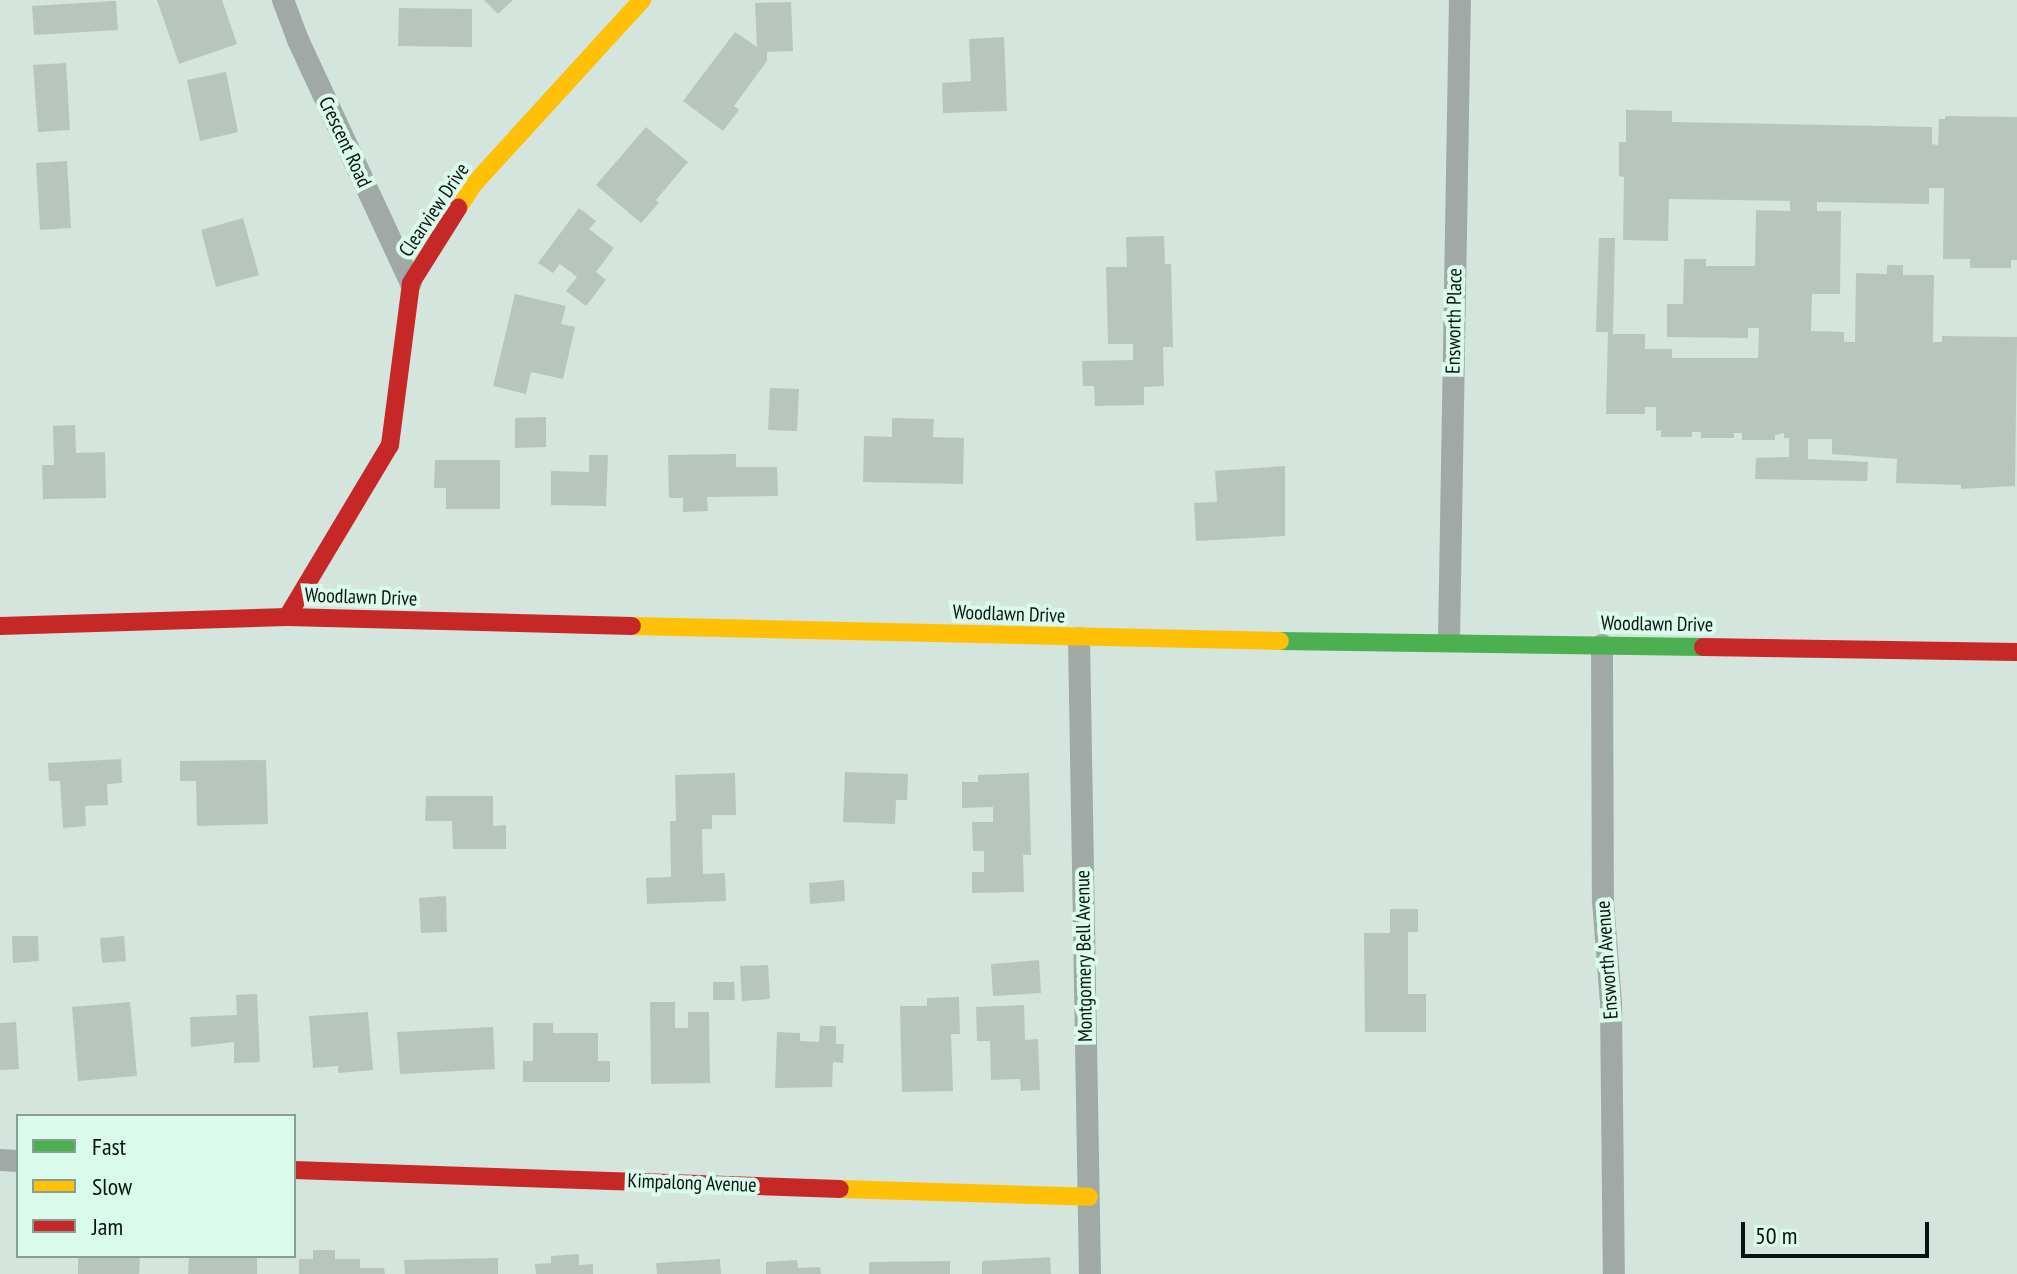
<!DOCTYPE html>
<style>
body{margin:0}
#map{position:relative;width:2017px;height:1274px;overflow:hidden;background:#d4e5de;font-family:"PT Sans Narrow",sans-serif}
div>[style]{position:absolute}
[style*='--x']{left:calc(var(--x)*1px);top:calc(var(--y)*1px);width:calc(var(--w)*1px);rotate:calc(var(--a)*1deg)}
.building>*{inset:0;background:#b8c5be}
.street>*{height:22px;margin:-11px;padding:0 11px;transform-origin:11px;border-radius:11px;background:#a1a9a7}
.fast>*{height:18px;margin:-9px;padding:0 9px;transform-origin:9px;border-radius:9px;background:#4caf50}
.slow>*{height:18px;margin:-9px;padding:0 9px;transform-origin:9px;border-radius:9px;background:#ffc107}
.jam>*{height:18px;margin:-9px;padding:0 9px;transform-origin:9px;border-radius:9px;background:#c62828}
span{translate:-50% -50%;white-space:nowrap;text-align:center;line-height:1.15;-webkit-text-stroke:8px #dafaec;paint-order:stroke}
.street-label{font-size:20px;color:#08130f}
.legend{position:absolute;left:16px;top:1114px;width:280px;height:144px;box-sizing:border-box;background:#dafaec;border:2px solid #869e94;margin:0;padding:10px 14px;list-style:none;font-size:24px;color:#08130f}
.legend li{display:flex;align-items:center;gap:16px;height:40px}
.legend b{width:40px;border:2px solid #869e94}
.scale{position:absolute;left:1741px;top:1222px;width:188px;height:36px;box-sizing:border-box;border:4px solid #08130f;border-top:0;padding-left:10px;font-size:24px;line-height:28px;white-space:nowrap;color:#08130f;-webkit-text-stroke:6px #dafaec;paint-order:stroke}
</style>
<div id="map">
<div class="building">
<i style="clip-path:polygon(157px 0,222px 0,237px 44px,179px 64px)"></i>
<i style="clip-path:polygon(484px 0,513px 0,498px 14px)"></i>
<i style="clip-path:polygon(113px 1px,116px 1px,118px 30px,34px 35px,32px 6px)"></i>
<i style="clip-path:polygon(791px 2px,793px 51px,767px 52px,767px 61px,734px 106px,739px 110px,723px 131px,683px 101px,735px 32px,757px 47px,755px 3px)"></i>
<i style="clip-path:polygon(399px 8px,472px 9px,472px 47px,398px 46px)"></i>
<i style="clip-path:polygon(1004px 37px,1007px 111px,943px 113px,942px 83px,971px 81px,969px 39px)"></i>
<i style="clip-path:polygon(66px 63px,70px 130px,38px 132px,33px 65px)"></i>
<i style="clip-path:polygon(226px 72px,238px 132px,200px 141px,187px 80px)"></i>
<i style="clip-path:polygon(1626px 110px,1672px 111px,1672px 122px,1932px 127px,1932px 144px,1938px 145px,1939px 119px,1945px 119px,1945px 116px,2017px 117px,2017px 260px,2011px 260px,2011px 268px,1970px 268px,1970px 259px,1943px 259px,1944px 188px,1929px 188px,1929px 204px,1817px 202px,1817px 211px,1841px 211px,1840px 294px,1812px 294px,1811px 331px,1844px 332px,1844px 342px,1855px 342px,1856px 273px,1887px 274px,1887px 265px,1903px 265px,1903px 275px,1934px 275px,1933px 342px,1942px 342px,1942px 336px,2017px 337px,2015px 486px,1961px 489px,1961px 485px,1896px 483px,1897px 459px,1832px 454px,1832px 439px,1808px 439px,1808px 459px,1868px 462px,1867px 481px,1755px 479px,1756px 458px,1789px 457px,1789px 438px,1784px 438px,1784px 433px,1775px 435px,1775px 440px,1742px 440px,1742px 433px,1734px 433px,1734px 438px,1701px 438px,1701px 432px,1692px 432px,1692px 437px,1661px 437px,1661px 430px,1656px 431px,1656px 407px,1645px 407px,1645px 414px,1606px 414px,1608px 332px,1596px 332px,1599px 238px,1615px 238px,1613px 334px,1645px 334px,1645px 349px,1672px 349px,1672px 358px,1758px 358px,1759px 328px,1748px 328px,1748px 338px,1667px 337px,1667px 304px,1683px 304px,1684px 259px,1706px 259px,1706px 266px,1755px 266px,1756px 210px,1790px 211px,1790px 201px,1669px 199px,1668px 241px,1623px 240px,1624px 177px,1619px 176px,1619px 142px,1626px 142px)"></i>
<i style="clip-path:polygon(646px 127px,688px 162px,656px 200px,659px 203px,641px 223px,596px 185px)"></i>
<i style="clip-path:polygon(67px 161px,71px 228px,40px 230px,36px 163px)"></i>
<i style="clip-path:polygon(579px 208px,596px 221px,589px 229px,614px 248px,596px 272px,606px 280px,586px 306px,566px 291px,577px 277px,560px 264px,553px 273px,538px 263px)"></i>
<i style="clip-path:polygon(243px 218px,259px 275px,216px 287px,201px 230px)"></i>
<i style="clip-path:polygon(1164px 236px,1165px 264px,1171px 264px,1173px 347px,1163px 347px,1164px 386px,1144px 387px,1144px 405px,1095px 406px,1094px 386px,1083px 386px,1082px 361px,1133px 360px,1133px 344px,1108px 344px,1106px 267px,1127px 267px,1126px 237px)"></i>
<i style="clip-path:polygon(515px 294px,566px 306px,561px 324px,575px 327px,563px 379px,531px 372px,526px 394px,493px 386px)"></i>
<i style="clip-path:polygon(770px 388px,799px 389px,797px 431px,768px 430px)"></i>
<i style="clip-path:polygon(546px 417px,546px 447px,515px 448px,515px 418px)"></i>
<i style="clip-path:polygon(892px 418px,934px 419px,933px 437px,964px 438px,963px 484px,863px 482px,864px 436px,892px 437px)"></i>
<i style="clip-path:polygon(75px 425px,76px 453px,105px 452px,106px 498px,43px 499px,42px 465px,54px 465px,53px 426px)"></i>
<i style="clip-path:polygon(736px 454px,736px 467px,777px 467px,778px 496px,707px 497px,708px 511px,683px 512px,683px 498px,669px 498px,668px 455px)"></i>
<i style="clip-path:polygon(589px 455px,608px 455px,606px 506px,551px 505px,551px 471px,589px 472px)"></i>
<i style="clip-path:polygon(435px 460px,500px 460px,500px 509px,446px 509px,446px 488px,434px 488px)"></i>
<i style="clip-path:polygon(1285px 466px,1285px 536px,1196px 541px,1194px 503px,1217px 502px,1215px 471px)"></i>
<i style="clip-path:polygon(121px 759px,122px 783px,107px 784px,108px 805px,85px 806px,86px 826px,63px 828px,60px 781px,49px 781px,48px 763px)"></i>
<i style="clip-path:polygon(266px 760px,268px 824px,197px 826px,196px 781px,180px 781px,180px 761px)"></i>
<i style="clip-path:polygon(845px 772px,908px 774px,907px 800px,896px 800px,895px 824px,843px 822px)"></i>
<i style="clip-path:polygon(735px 773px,736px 815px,712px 815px,712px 829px,702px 829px,703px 874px,725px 873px,726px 901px,647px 904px,646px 878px,671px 877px,670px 821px,676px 821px,675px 775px)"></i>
<i style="clip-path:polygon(1029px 773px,1031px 855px,1023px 855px,1024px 892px,972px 893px,972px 872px,984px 872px,984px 851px,973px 851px,972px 822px,993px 822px,993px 807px,962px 808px,962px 782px,978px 782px,978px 775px)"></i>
<i style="clip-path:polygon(426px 796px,493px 796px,493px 826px,506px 825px,506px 849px,453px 849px,452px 821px,425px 821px)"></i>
<i style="clip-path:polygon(844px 880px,845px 901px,810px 904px,809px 883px)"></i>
<i style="clip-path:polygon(446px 896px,447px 932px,421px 933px,419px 898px)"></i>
<i style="clip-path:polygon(1390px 909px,1418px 909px,1418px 932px,1408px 932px,1408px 994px,1426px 994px,1426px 1032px,1365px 1032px,1364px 933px,1390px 933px)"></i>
<i style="clip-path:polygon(12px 936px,38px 936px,39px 961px,13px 963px)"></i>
<i style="clip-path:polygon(124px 936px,126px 961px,102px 963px,100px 938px)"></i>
<i style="clip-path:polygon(1039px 960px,1041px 993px,993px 996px,991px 964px)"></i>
<i style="clip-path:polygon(768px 965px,770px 999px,742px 1001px,740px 966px)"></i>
<i style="clip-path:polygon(713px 982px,734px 982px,735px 1000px,713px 1000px)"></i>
<i style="clip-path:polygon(257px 994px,260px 1062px,234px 1063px,234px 1042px,191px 1047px,190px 1017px,237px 1015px,236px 995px)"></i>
<i style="clip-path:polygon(959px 997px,960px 1034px,951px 1034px,953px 1091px,902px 1092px,900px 1006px,927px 1006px,927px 998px)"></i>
<i style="clip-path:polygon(130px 1002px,137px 1076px,78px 1081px,72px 1007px)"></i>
<i style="clip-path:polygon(650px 1002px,675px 1002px,675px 1028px,688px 1028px,688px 1012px,709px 1012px,710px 1083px,651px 1084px)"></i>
<i style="clip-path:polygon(1024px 1005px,1025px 1040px,1038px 1039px,1040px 1090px,1021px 1091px,1020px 1079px,991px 1080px,990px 1041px,977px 1041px,976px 1007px)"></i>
<i style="clip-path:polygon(368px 1012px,373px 1070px,338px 1073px,338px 1066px,313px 1068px,309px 1016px)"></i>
<i style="clip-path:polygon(16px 1022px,19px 1069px,0 1070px,0 1023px)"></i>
<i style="clip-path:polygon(533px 1023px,553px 1023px,553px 1033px,598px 1033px,598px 1061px,610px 1061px,610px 1082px,523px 1082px,523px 1061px,533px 1061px)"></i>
<i style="clip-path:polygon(820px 1026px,836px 1026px,836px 1044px,844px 1044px,843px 1063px,833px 1062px,832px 1087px,775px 1088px,777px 1032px,800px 1033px,800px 1041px,819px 1042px)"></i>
<i style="clip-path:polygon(493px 1027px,495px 1069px,400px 1074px,397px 1032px)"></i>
<i style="clip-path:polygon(313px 1250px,335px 1250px,335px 1259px,360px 1259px,360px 1268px,384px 1268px,385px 1274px,299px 1274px,299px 1259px,313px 1259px)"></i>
<i style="clip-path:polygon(579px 1254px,579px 1265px,593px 1264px,593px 1274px,536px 1274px,535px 1264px,551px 1263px,551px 1256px)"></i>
<i style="clip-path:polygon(78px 1256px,140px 1256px,139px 1274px,78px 1274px)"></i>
<i style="clip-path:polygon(189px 1256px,257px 1256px,257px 1274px,188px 1274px)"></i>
<i style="clip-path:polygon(1050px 1257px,1051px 1274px,982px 1274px,982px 1261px)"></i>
<i style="clip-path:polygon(498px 1258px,498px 1274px,405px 1274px,404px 1260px)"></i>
<i style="clip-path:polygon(720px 1259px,721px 1274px,657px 1274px,656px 1263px)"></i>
<i style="clip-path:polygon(797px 1260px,798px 1268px,820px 1267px,821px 1274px,766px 1274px,766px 1262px)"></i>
<i style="clip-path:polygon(950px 1261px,950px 1274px,869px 1274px,869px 1262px)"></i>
</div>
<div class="street">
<i style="--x:283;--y:0;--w:43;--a:69.4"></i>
<i style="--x:298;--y:40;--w:268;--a:65.1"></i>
<i style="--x:1079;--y:638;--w:636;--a:89.01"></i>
<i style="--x:1449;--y:641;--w:641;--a:-89.02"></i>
<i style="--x:1602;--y:645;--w:256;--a:89.8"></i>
<i style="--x:1603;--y:901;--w:102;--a:85.5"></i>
<i style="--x:1611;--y:1003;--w:271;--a:89.4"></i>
<i style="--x:0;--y:1160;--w:18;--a:3"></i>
</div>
<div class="fast">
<i style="--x:1280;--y:641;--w:423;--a:0.8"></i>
</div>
<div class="slow">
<i style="--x:458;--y:208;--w:27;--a:-57"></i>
<i style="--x:473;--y:185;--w:251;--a:-47.6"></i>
<i style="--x:632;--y:626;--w:648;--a:1.33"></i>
<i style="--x:840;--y:1189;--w:249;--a:1.8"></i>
</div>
<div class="jam">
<i style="--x:287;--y:617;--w:200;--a:-59.1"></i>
<i style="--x:390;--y:445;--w:163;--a:-82.6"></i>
<i style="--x:411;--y:283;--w:89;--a:-57.9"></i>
<i style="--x:0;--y:626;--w:287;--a:-1.8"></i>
<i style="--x:287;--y:617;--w:345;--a:1.5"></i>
<i style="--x:1703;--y:647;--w:314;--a:0.9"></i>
<i style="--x:294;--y:1170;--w:546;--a:1.99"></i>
</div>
<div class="street-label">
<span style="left:345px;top:142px;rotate:65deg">Crescent Road</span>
<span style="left:434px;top:210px;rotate:-56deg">Clearview Drive</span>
<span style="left:1454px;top:321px;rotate:-89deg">Ensworth Place</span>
<span style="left:361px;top:597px;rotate:2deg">Woodlawn Drive</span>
<span style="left:1009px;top:614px;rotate:2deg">Woodlawn Drive</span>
<span style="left:1657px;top:624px;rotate:1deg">Woodlawn Drive</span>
<span style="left:1084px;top:956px;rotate:-91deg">Montgomery Bell Avenue</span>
<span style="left:1607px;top:960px;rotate:-94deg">Ensworth Avenue</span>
<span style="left:692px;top:1183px;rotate:2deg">Kimpalong Avenue</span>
</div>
<ul class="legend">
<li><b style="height:10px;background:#4caf50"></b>Fast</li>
<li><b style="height:10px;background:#ffc107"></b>Slow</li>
<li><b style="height:10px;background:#c62828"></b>Jam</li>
</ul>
<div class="scale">50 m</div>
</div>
